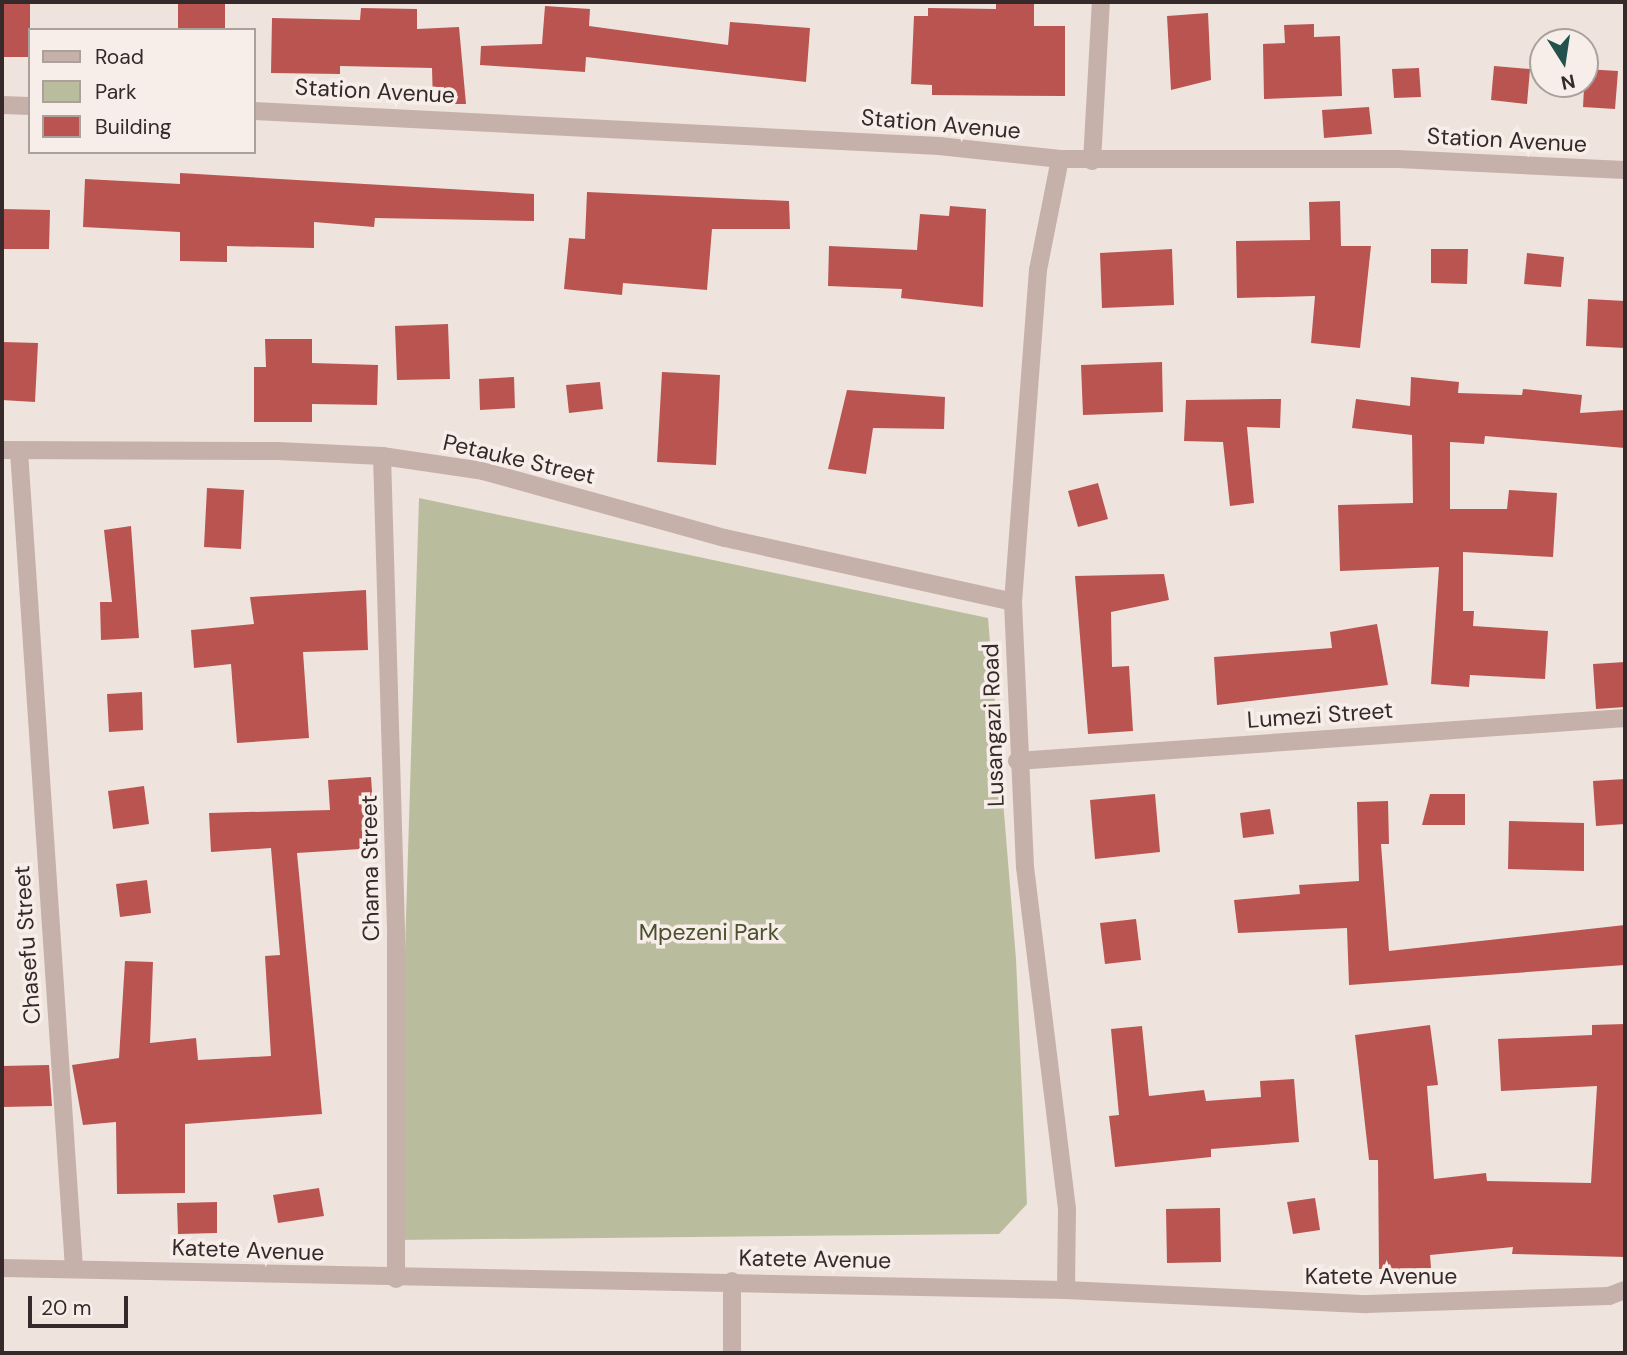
<!DOCTYPE html>
<style>
body{margin:0}
#map{position:relative;width:1627px;height:1355px;overflow:hidden;background:#efe3dd;font-family:"DM Sans",sans-serif}
div>[style]{position:absolute}
[style*='--x']{left:calc(var(--x)*1px);top:calc(var(--y)*1px);width:calc(var(--w)*1px);rotate:calc(var(--a)*1deg)}
.green>*{inset:0;background:#b9bd9e}
.building>*{inset:0;background:#ba5451}
.minor>*{height:18px;margin:-9px;padding:0 9px;transform-origin:9px;border-radius:9px;background:#c6b1aa}
.tertiary>*{height:18px;margin:-9px;padding:0 9px;transform-origin:9px;border-radius:9px;background:#c6b1aa}
span{translate:-50% -50%;white-space:nowrap;text-align:center;line-height:1.15;-webkit-text-stroke:7px #f8eee9;paint-order:stroke}
.street-label{font-size:23px;color:#352a29}
.park-label{font-size:23px;color:#4b502f}
.frame{position:absolute;inset:0;border:4px solid #352a29;pointer-events:none}
.legend{position:absolute;left:28px;top:28px;width:228px;height:126px;box-sizing:border-box;background:#f8eee9;border:2px solid #aaa09c;margin:0;padding:9px 12px;list-style:none;font-size:21px;color:#352a29}
.legend li{display:flex;align-items:center;gap:14px;height:35px}
.legend b{width:35px;border:2px solid #aaa09c}
.north{position:absolute;left:1529px;top:28px;width:70px;height:70px;box-sizing:border-box;background:#f8eee9;border:2px solid #aaa09c;border-radius:50%;rotate:168deg;font-size:19px;font-weight:700;line-height:28px;text-align:center;color:#352a29}
.north::after{content:'';display:block;margin:auto;width:24px;height:32px;background:#22524b;clip-path:polygon(50% 0,100% 100%,50% 72%,0 100%)}
.scale{position:absolute;left:28px;top:1296px;width:100px;height:32px;box-sizing:border-box;border:4px solid #352a29;border-top:0;padding-left:9px;font-size:21px;line-height:24px;white-space:nowrap;color:#352a29;-webkit-text-stroke:5px #f8eee9;paint-order:stroke}
</style>
<div id="map">
<div class="green">
<i style="clip-path:polygon(419px 498px,988px 618px,1016px 959px,1027px 1204px,999px 1234px,396px 1240px)"></i>
</div>
<div class="building">
<i style="clip-path:polygon(2px 2px,30px 2px,30px 57px,2px 57px)"></i>
<i style="clip-path:polygon(178px 4px,225px 4px,225px 30px,178px 30px)"></i>
<i style="clip-path:polygon(996px 4px,1034px 4px,1034px 26px,1065px 26px,1065px 96px,932px 95px,932px 85px,911px 84px,914px 16px,928px 16px,928px 8px,996px 9px)"></i>
<i style="clip-path:polygon(545px 6px,590px 9px,589px 26px,728px 45px,730px 22px,810px 28px,806px 82px,586px 57px,585px 72px,480px 65px,481px 46px,542px 44px)"></i>
<i style="clip-path:polygon(361px 8px,417px 9px,417px 29px,459px 27px,466px 104px,433px 104px,432px 68px,340px 66px,340px 74px,271px 73px,272px 18px,360px 20px)"></i>
<i style="clip-path:polygon(1208px 13px,1211px 80px,1171px 90px,1167px 16px)"></i>
<i style="clip-path:polygon(1314px 24px,1314px 37px,1340px 36px,1342px 96px,1264px 99px,1263px 44px,1285px 43px,1284px 25px)"></i>
<i style="clip-path:polygon(1494px 66px,1530px 69px,1527px 104px,1491px 100px)"></i>
<i style="clip-path:polygon(1419px 68px,1421px 97px,1394px 98px,1392px 69px)"></i>
<i style="clip-path:polygon(1585px 69px,1618px 71px,1615px 109px,1583px 107px)"></i>
<i style="clip-path:polygon(1369px 107px,1372px 134px,1324px 138px,1322px 110px)"></i>
<i style="clip-path:polygon(180px 173px,534px 194px,534px 221px,375px 218px,374px 227px,314px 222px,314px 248px,227px 246px,227px 262px,180px 261px,180px 232px,83px 227px,85px 179px,180px 184px)"></i>
<i style="clip-path:polygon(587px 192px,789px 201px,790px 229px,712px 229px,707px 290px,623px 283px,622px 295px,564px 289px,569px 238px,585px 239px)"></i>
<i style="clip-path:polygon(1340px 201px,1341px 246px,1371px 246px,1360px 348px,1311px 343px,1315px 296px,1237px 298px,1236px 241px,1310px 240px,1309px 202px)"></i>
<i style="clip-path:polygon(950px 206px,986px 209px,983px 307px,901px 298px,902px 289px,828px 286px,829px 246px,917px 250px,920px 214px,949px 216px)"></i>
<i style="clip-path:polygon(2px 209px,50px 210px,49px 249px,2px 249px)"></i>
<i style="clip-path:polygon(1172px 249px,1174px 305px,1102px 308px,1100px 253px)"></i>
<i style="clip-path:polygon(1431px 249px,1468px 249px,1467px 284px,1431px 283px)"></i>
<i style="clip-path:polygon(1527px 253px,1564px 257px,1561px 287px,1524px 284px)"></i>
<i style="clip-path:polygon(1588px 299px,1625px 301px,1625px 348px,1586px 346px)"></i>
<i style="clip-path:polygon(448px 324px,450px 379px,397px 380px,395px 326px)"></i>
<i style="clip-path:polygon(265px 339px,312px 339px,312px 363px,378px 365px,377px 405px,312px 404px,312px 422px,254px 422px,254px 367px,266px 367px)"></i>
<i style="clip-path:polygon(2px 342px,38px 343px,35px 402px,2px 400px)"></i>
<i style="clip-path:polygon(1162px 362px,1163px 412px,1083px 415px,1081px 365px)"></i>
<i style="clip-path:polygon(662px 372px,720px 375px,716px 465px,657px 462px)"></i>
<i style="clip-path:polygon(514px 377px,515px 408px,480px 410px,479px 379px)"></i>
<i style="clip-path:polygon(1411px 377px,1459px 382px,1458px 393px,1522px 395px,1523px 389px,1582px 395px,1580px 413px,1625px 410px,1625px 448px,1485px 436px,1484px 444px,1450px 442px,1450px 509px,1507px 509px,1509px 490px,1557px 493px,1553px 557px,1463px 552px,1463px 611px,1474px 611px,1473px 626px,1548px 631px,1545px 679px,1470px 675px,1469px 687px,1431px 684px,1439px 567px,1340px 571px,1338px 505px,1413px 503px,1412px 435px,1352px 428px,1356px 399px,1410px 406px)"></i>
<i style="clip-path:polygon(600px 382px,603px 409px,569px 413px,566px 385px)"></i>
<i style="clip-path:polygon(847px 390px,945px 397px,944px 429px,873px 428px,866px 474px,828px 469px)"></i>
<i style="clip-path:polygon(1281px 399px,1280px 428px,1247px 427px,1254px 503px,1230px 506px,1223px 442px,1184px 441px,1186px 400px)"></i>
<i style="clip-path:polygon(1098px 483px,1108px 519px,1078px 527px,1068px 491px)"></i>
<i style="clip-path:polygon(207px 488px,244px 490px,241px 549px,204px 547px)"></i>
<i style="clip-path:polygon(131px 526px,139px 638px,101px 640px,100px 602px,112px 602px,104px 530px)"></i>
<i style="clip-path:polygon(1164px 574px,1169px 600px,1111px 612px,1112px 667px,1129px 666px,1133px 731px,1088px 734px,1075px 576px)"></i>
<i style="clip-path:polygon(366px 590px,368px 650px,303px 652px,309px 738px,237px 743px,231px 664px,194px 668px,191px 630px,254px 624px,250px 597px)"></i>
<i style="clip-path:polygon(1377px 624px,1388px 685px,1217px 705px,1214px 657px,1332px 648px,1330px 632px)"></i>
<i style="clip-path:polygon(1625px 662px,1625px 707px,1596px 709px,1593px 664px)"></i>
<i style="clip-path:polygon(142px 692px,143px 730px,109px 732px,107px 694px)"></i>
<i style="clip-path:polygon(371px 777px,376px 848px,297px 853px,322px 1114px,185px 1124px,185px 1193px,117px 1194px,116px 1122px,83px 1125px,72px 1065px,119px 1058px,125px 961px,153px 962px,150px 1043px,196px 1038px,198px 1060px,271px 1056px,265px 956px,280px 955px,271px 848px,211px 852px,209px 813px,330px 810px,328px 780px)"></i>
<i style="clip-path:polygon(1625px 779px,1625px 824px,1596px 826px,1593px 781px)"></i>
<i style="clip-path:polygon(144px 786px,149px 824px,113px 829px,108px 791px)"></i>
<i style="clip-path:polygon(1155px 794px,1160px 852px,1095px 859px,1090px 800px)"></i>
<i style="clip-path:polygon(1430px 794px,1465px 794px,1465px 825px,1422px 825px)"></i>
<i style="clip-path:polygon(1388px 801px,1389px 844px,1381px 844px,1389px 951px,1625px 925px,1625px 965px,1349px 985px,1347px 928px,1238px 933px,1234px 900px,1300px 894px,1299px 885px,1359px 881px,1357px 802px)"></i>
<i style="clip-path:polygon(1270px 809px,1274px 834px,1243px 838px,1240px 813px)"></i>
<i style="clip-path:polygon(1509px 821px,1584px 823px,1584px 871px,1508px 869px)"></i>
<i style="clip-path:polygon(147px 880px,151px 913px,120px 917px,116px 884px)"></i>
<i style="clip-path:polygon(1136px 919px,1141px 960px,1105px 964px,1100px 923px)"></i>
<i style="clip-path:polygon(1625px 1024px,1625px 1257px,1512px 1254px,1513px 1247px,1430px 1255px,1431px 1268px,1379px 1269px,1378px 1160px,1369px 1160px,1355px 1035px,1430px 1025px,1438px 1085px,1427px 1086px,1434px 1179px,1486px 1173px,1487px 1181px,1591px 1183px,1597px 1086px,1501px 1091px,1498px 1039px,1592px 1035px,1592px 1025px)"></i>
<i style="clip-path:polygon(1142px 1026px,1149px 1096px,1204px 1090px,1206px 1101px,1261px 1097px,1260px 1081px,1294px 1079px,1299px 1142px,1211px 1149px,1211px 1157px,1115px 1167px,1109px 1116px,1119px 1115px,1111px 1029px)"></i>
<i style="clip-path:polygon(49px 1065px,52px 1106px,2px 1107px,2px 1066px)"></i>
<i style="clip-path:polygon(319px 1188px,324px 1216px,278px 1223px,273px 1195px)"></i>
<i style="clip-path:polygon(1315px 1198px,1320px 1230px,1293px 1234px,1287px 1202px)"></i>
<i style="clip-path:polygon(217px 1202px,217px 1233px,178px 1234px,177px 1203px)"></i>
<i style="clip-path:polygon(1220px 1208px,1221px 1262px,1167px 1263px,1166px 1209px)"></i>
</div>
<div class="minor">
<i style="--x:2;--y:105;--w:28;--a:2"></i>
<i style="--x:254;--y:111;--w:686;--a:2.92"></i>
<i style="--x:939;--y:146;--w:122;--a:6.1"></i>
<i style="--x:1092;--y:161;--w:159;--a:-86.8"></i>
<i style="--x:2;--y:450;--w:276;--a:0.2"></i>
<i style="--x:278;--y:451;--w:104;--a:2.8"></i>
<i style="--x:382;--y:456;--w:102;--a:8.4"></i>
<i style="--x:483;--y:471;--w:251;--a:15.5"></i>
<i style="--x:725;--y:538;--w:295;--a:12.5"></i>
<i style="--x:19;--y:451;--w:819;--a:86.15"></i>
<i style="--x:382;--y:456;--w:479;--a:88.3"></i>
<i style="--x:396;--y:935;--w:344;--a:90"></i>
<i style="--x:1017;--y:761;--w:610;--a:-4.05"></i>
<i style="--x:1066;--y:1290;--w:301;--a:2.7"></i>
<i style="--x:1367;--y:1304;--w:242;--a:-1.9"></i>
<i style="--x:1609;--y:1296;--w:17;--a:-21"></i>
<i style="--x:732;--y:1353;--w:72;--a:-90"></i>
</div>
<div class="tertiary">
<i style="--x:2;--y:1268;--w:1064;--a:1.18"></i>
<i style="--x:1066;--y:1290;--w:81;--a:-89.3"></i>
<i style="--x:1067;--y:1209;--w:345;--a:-97"></i>
<i style="--x:1025;--y:867;--w:265;--a:-92.6"></i>
<i style="--x:1013;--y:602;--w:333;--a:-85.7"></i>
<i style="--x:1038;--y:270;--w:113;--a:-78.8"></i>
<i style="--x:1060;--y:159;--w:338;--a:0"></i>
<i style="--x:1398;--y:159;--w:227;--a:2.8"></i>
</div>
<div class="street-label">
<span style="left:375px;top:91px;rotate:3deg">Station Avenue</span>
<span style="left:941px;top:124px;rotate:5deg">Station Avenue</span>
<span style="left:1507px;top:140px;rotate:3deg">Station Avenue</span>
<span style="left:519px;top:459px;rotate:13deg">Petauke Street</span>
<span style="left:1320px;top:715px;rotate:-4deg">Lumezi Street</span>
<span style="left:993px;top:725px;rotate:-92deg">Lusangazi Road</span>
<span style="left:370px;top:868px;rotate:-91deg">Chama Street</span>
<span style="left:27px;top:945px;rotate:-94deg">Chasefu Street</span>
<span style="left:248px;top:1250px;rotate:2deg">Katete Avenue</span>
<span style="left:815px;top:1259px;rotate:1deg">Katete Avenue</span>
<span style="left:1381px;top:1276px">Katete Avenue</span>
</div>
<div class="park-label">
<span style="left:709px;top:932px">Mpezeni Park</span>
</div>
<div class="frame"></div>
<ul class="legend">
<li><b style="height:9px;background:#c6b1aa"></b>Road</li>
<li><b style="height:19px;background:#b9bd9e"></b>Park</li>
<li><b style="height:19px;background:#ba5451"></b>Building</li>
</ul>
<div class="north">N</div>
<div class="scale">20 m</div>
</div>
